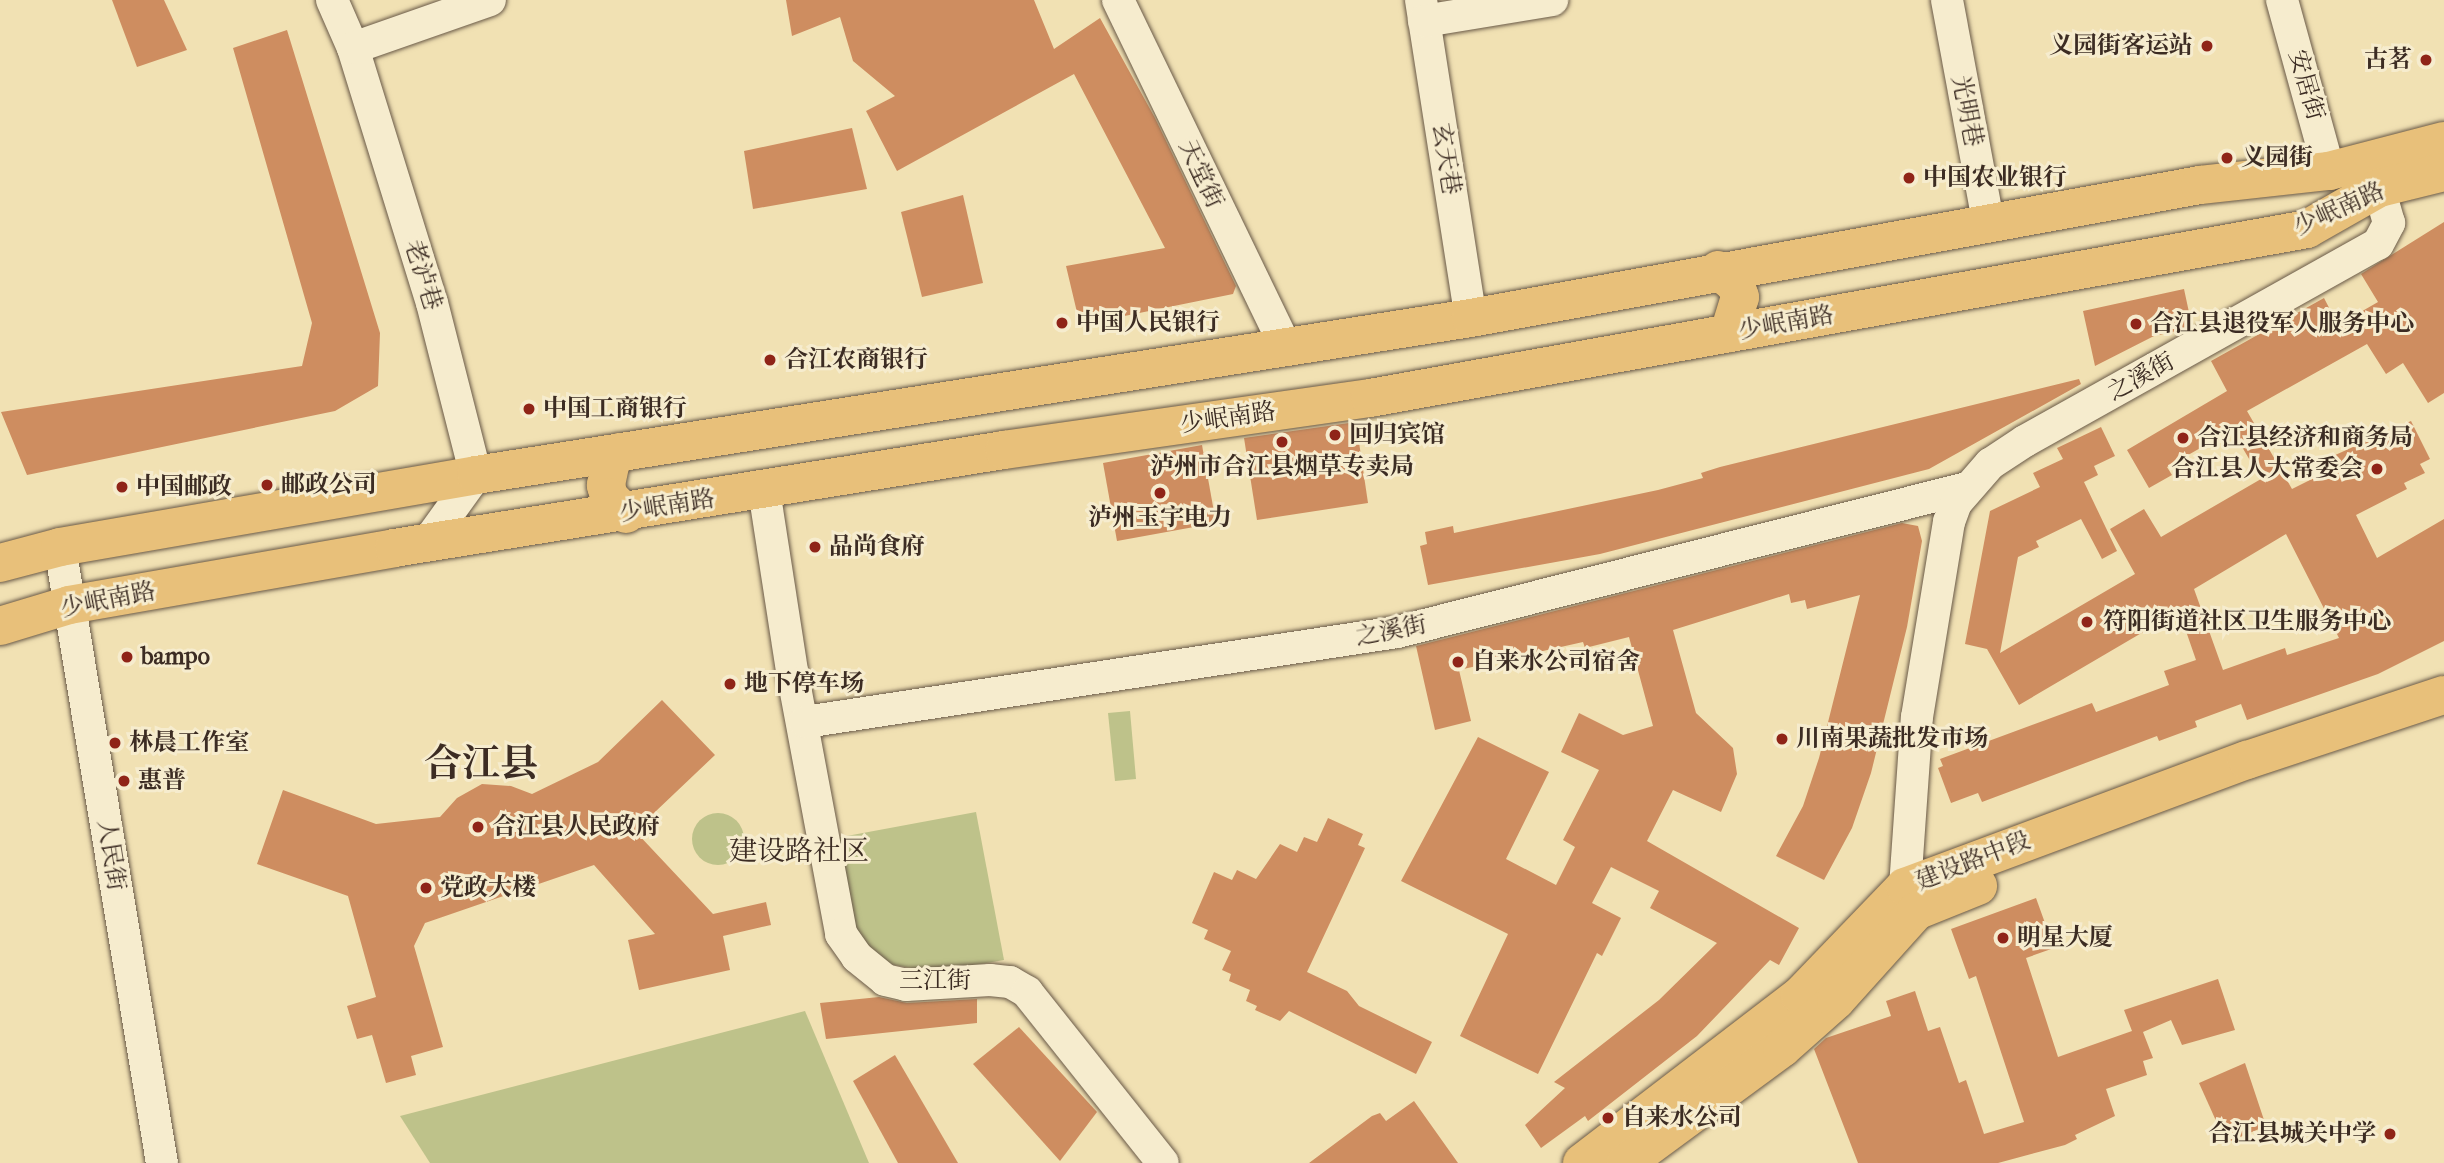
<!DOCTYPE html>
<meta charset="utf-8">
<style>
body{margin:0}
#map{position:relative;width:2444px;height:1163px;overflow:hidden;background:#f1e1b3;font-family:"IM FELL French Canon","Noto Serif SC",serif}
div>[style]{position:absolute}
[style*='--x']{left:calc(var(--x)*1px);top:calc(var(--y)*1px);width:calc(var(--w)*1px);rotate:calc(var(--a)*1deg)}
.green>*{inset:0;background:#bec28a}
.round{border-radius:50%}
.building>*{inset:0;background:#ce8d60}
.roads{filter:drop-shadow(0 0 2px #695947) drop-shadow(0 0 2px #695947)}
.minor>*{height:32px;margin:-16px;padding:0 16px;transform-origin:16px;border-radius:16px;background:#f6ecce}
.major>*{height:38px;margin:-19px;padding:0 19px;transform-origin:19px;border-radius:19px;background:#e8c07a}
.dots>*{width:19px;height:19px;translate:-50% -50%;box-sizing:border-box;border:4px solid #f6ecce;border-radius:50%}
span{translate:-50% -50%;white-space:nowrap;text-align:center;line-height:1.15;-webkit-text-stroke:6px #f6ecce;paint-order:stroke}
.poi-label{font-size:24px;color:#3c2c23;font-weight:700}
.right{translate:-100% -50%;text-align:right}
.left{translate:0 -50%;text-align:left}
.street-label{font-size:24px;color:#3c2c23}
.quarter-label{font-size:28px;color:#3c2c23}
.town-label{font-size:38px;color:#3c2c23;font-weight:700}
</style>
<div id="map">
<div class="green">
<i style="clip-path:polygon(1130px 711px,1136px 779px,1115px 781px,1108px 713px)"></i>
<i style="clip-path:polygon(976px 812px,1004px 960px,935px 972px,894px 965px,877px 957px,855px 932px,836px 838px)"></i>
<i class="round" style="left:692px;top:813px;width:52px;height:52px"></i>
<i style="clip-path:polygon(805px 1011px,869px 1163px,430px 1163px,400px 1116px)"></i>
</div>
<div class="building">
<i style="clip-path:polygon(112px 0,164px 0,187px 50px,137px 67px)"></i>
<i style="clip-path:polygon(786px 0,1034px 0,1054px 49px,1100px 18px,1155px 118px,1236px 286px,1233px 294px,1080px 325px,1066px 266px,1165px 248px,1074px 74px,897px 171px,866px 111px,895px 96px,853px 61px,840px 17px,792px 36px)"></i>
<i style="clip-path:polygon(287px 30px,380px 333px,378px 386px,335px 411px,27px 475px,1px 412px,302px 366px,312px 323px,233px 48px)"></i>
<i style="clip-path:polygon(852px 128px,867px 189px,753px 209px,744px 151px)"></i>
<i style="clip-path:polygon(963px 195px,983px 283px,922px 297px,901px 212px)"></i>
<i style="clip-path:polygon(evenodd,2444px 222px,2444px 393px,2428px 403px,2403px 363px,2386px 374px,2367px 344px,2247px 411px,2292px 489px,2338px 466px,2333px 456px,2411px 421px,2430px 459px,2420px 464px,2425px 473px,2404px 483px,2407px 489px,2356px 515px,2377px 558px,2444px 519px,2444px 641px,2378px 674px,2247px 720px,2241px 704px,2195px 721px,2197px 727px,2159px 741px,2157px 736px,1982px 802px,1978px 793px,1951px 803px,1938px 768px,1943px 766px,1940px 759px,2092px 703px,2096px 712px,2169px 685px,2164px 671px,2196px 660px,2179px 611px,2019px 705px,1987px 649px,1965px 644px,1990px 511px,2040px 487px,2033px 473px,2063px 459px,2057px 448px,2101px 427px,2115px 456px,2094px 466px,2098px 475px,2084px 482px,2117px 551px,2102px 559px,2081px 519px,2036px 541px,2039px 547px,2018px 557px,2000px 653px,2135px 574px,2110px 529px,2144px 509px,2161px 537px,2261px 479px,2232px 430px,2167px 467px,2172px 475px,2149px 488px,2127px 450px,2227px 391px,2211px 361px,2324px 298px,2338px 325px,2378px 302px,2361px 274px,2444px 222px,2286px 534px,2339px 638px,2287px 655px,2285px 648px,2223px 670px,2194px 589px,2286px 534px)"></i>
<i style="clip-path:polygon(2184px 289px,2190px 317px,2185px 318px,2187px 329px,2154px 336px,2095px 366px,2083px 311px)"></i>
<i style="clip-path:polygon(2079px 379px,2081px 384px,1929px 469px,1600px 554px,1428px 585px,1420px 546px,1427px 544px,1425px 532px,1453px 526px,1454px 533px,1658px 490px,1703px 478px,1701px 473px,1720px 467px)"></i>
<i style="clip-path:polygon(1356px 422px,1368px 503px,1257px 520px,1244px 438px)"></i>
<i style="clip-path:polygon(1202px 445px,1216px 523px,1117px 541px,1103px 463px)"></i>
<i style="clip-path:polygon(1902px 523px,1918px 526px,1922px 541px,1907px 627px,1871px 773px,1852px 828px,1824px 880px,1776px 856px,1803px 806px,1819px 758px,1860px 595px,1807px 609px,1805px 600px,1791px 603px,1789px 594px,1673px 630px,1696px 713px,1733px 748px,1737px 774px,1721px 812px,1673px 790px,1647px 841px,1799px 928px,1779px 965px,1770px 960px,1697px 1036px,1588px 1121px,1585px 1116px,1541px 1148px,1525px 1125px,1565px 1088px,1554px 1082px,1659px 1000px,1717px 943px,1650px 908px,1659px 891px,1611px 867px,1592px 903px,1621px 918px,1602px 956px,1597px 953px,1538px 1074px,1460px 1036px,1508px 934px,1401px 881px,1478px 737px,1549px 772px,1506px 859px,1556px 885px,1575px 847px,1563px 840px,1599px 770px,1561px 752px,1579px 713px,1623px 735px,1653px 726px,1629px 637px,1585px 648px,1583px 642px,1459px 670px,1471px 721px,1435px 730px,1416px 646px)"></i>
<i style="clip-path:polygon(662px 700px,715px 755px,635px 831px,713px 914px,766px 902px,771px 925px,723px 936px,730px 970px,639px 990px,628px 940px,655px 934px,594px 865px,425px 923px,414px 946px,443px 1047px,411px 1056px,416px 1075px,386px 1083px,372px 1035px,357px 1039px,347px 1006px,376px 997px,348px 896px,257px 864px,283px 790px,376px 824px,440px 817px,457px 798px,482px 784px,511px 786px,532px 794px,598px 762px)"></i>
<i style="clip-path:polygon(1328px 818px,1363px 834px,1358px 845px,1365px 848px,1307px 972px,1347px 991px,1359px 1006px,1432px 1042px,1416px 1074px,1289px 1011px,1280px 1021px,1255px 1010px,1257px 1006px,1246px 1001px,1250px 990px,1229px 981px,1231px 974px,1222px 970px,1231px 951px,1204px 939px,1208px 930px,1192px 923px,1214px 872px,1232px 880px,1237px 870px,1256px 879px,1280px 844px,1297px 852px,1304px 837px,1317px 842px)"></i>
<i style="clip-path:polygon(2036px 898px,2054px 948px,2026px 958px,2058px 1057px,2132px 1031px,2124px 1010px,2218px 979px,2235px 1030px,2182px 1045px,2171px 1020px,2143px 1032px,2153px 1058px,2143px 1061px,2147px 1075px,2106px 1089px,2115px 1116px,2075px 1135px,2077px 1139px,2065px 1145px,1998px 1163px,1858px 1163px,1814px 1049px,1826px 1038px,1891px 1016px,1886px 1001px,1915px 991px,1928px 1031px,1940px 1027px,1959px 1083px,1966px 1080px,1984px 1134px,2024px 1122px,1976px 976px,1969px 979px,1951px 929px)"></i>
<i style="clip-path:polygon(879px 997px,907px 1003px,977px 999px,977px 1023px,826px 1039px,820px 1003px)"></i>
<i style="clip-path:polygon(1019px 1027px,1097px 1112px,1060px 1161px,973px 1064px)"></i>
<i style="clip-path:polygon(895px 1055px,958px 1163px,898px 1163px,853px 1081px)"></i>
<i style="clip-path:polygon(2245px 1063px,2266px 1126px,2226px 1143px,2199px 1083px)"></i>
<i style="clip-path:polygon(1414px 1101px,1458px 1163px,1309px 1163px,1372px 1116px,1380px 1113px,1386px 1121px)"></i>
</div>
<div class="roads">
<div class="minor">
<i style="--x:332;--y:0;--w:52;--a:66.4"></i>
<i style="--x:353;--y:48;--w:267;--a:72.8"></i>
<i style="--x:432;--y:303;--w:178;--a:75.7"></i>
<i style="--x:476;--y:475;--w:84;--a:125.8"></i>
<i style="--x:1118;--y:0;--w:386;--a:64.2"></i>
<i style="--x:1421;--y:0;--w:322;--a:81.1"></i>
<i style="--x:1947;--y:0;--w:226;--a:79.5"></i>
<i style="--x:2282;--y:0;--w:177;--a:74.6"></i>
<i style="--x:1424;--y:21;--w:130;--a:-9.3"></i>
<i style="--x:353;--y:48;--w:145;--a:-19.3"></i>
<i style="--x:764;--y:490;--w:183;--a:81.2"></i>
<i style="--x:792;--y:671;--w:268;--a:79.4"></i>
<i style="--x:841;--y:934;--w:28;--a:55"></i>
<i style="--x:857;--y:957;--w:36;--a:39"></i>
<i style="--x:885;--y:980;--w:22;--a:13"></i>
<i style="--x:906;--y:985;--w:84;--a:-3.4"></i>
<i style="--x:990;--y:980;--w:20;--a:6"></i>
<i style="--x:1010;--y:982;--w:20;--a:30"></i>
<i style="--x:1027;--y:992;--w:218;--a:51.5"></i>
<i style="--x:60;--y:547;--w:624;--a:80.6"></i>
<i style="--x:805;--y:722;--w:599;--a:-8.64"></i>
<i style="--x:1397;--y:632;--w:588;--a:-14.18"></i>
<i style="--x:1914;--y:906;--w:21;--a:-115"></i>
<i style="--x:1905;--y:887;--w:170;--a:-86"></i>
<i style="--x:1917;--y:717;--w:198;--a:-80.7"></i>
<i style="--x:1949;--y:522;--w:20;--a:-70"></i>
<i style="--x:1956;--y:503;--w:52;--a:-48.9"></i>
<i style="--x:1990;--y:464;--w:42;--a:-33.3"></i>
<i style="--x:2025;--y:441;--w:404;--a:-29.2"></i>
<i style="--x:2378;--y:244;--w:24;--a:-62"></i>
<i style="--x:2389;--y:223;--w:36;--a:-106"></i>
</div>
<div class="major">
<i style="--x:1718;--y:270;--w:23;--a:40"></i>
<i style="--x:1736;--y:285;--w:13;--a:72"></i>
<i style="--x:1740;--y:297;--w:38;--a:107"></i>
<i style="--x:620;--y:452;--w:13;--a:135"></i>
<i style="--x:611;--y:461;--w:25;--a:102"></i>
<i style="--x:606;--y:485;--w:12;--a:76"></i>
<i style="--x:609;--y:497;--w:24;--a:45"></i>
<i style="--x:0;--y:563;--w:62;--a:-14.9"></i>
<i style="--x:60;--y:547;--w:422;--a:-9.8"></i>
<i style="--x:476;--y:475;--w:1007;--a:-8.97"></i>
<i style="--x:1471;--y:318;--w:741;--a:-10.34"></i>
<i style="--x:2200;--y:185;--w:130;--a:-6.2"></i>
<i style="--x:2329;--y:171;--w:119;--a:-14.6"></i>
<i style="--x:0;--y:626;--w:72;--a:-16.9"></i>
<i style="--x:69;--y:605;--w:330;--a:-9.9"></i>
<i style="--x:394;--y:548;--w:618;--a:-9.13"></i>
<i style="--x:1004;--y:450;--w:370;--a:-8.1"></i>
<i style="--x:1370;--y:398;--w:952;--a:-10.22"></i>
<i style="--x:2307;--y:229;--w:83;--a:-29.7"></i>
<i style="--x:2379;--y:188;--w:67;--a:-13.8"></i>
<i style="--x:1582;--y:1163;--w:275;--a:-37.5"></i>
<i style="--x:1800;--y:996;--w:151;--a:-46.1"></i>
<i style="--x:1905;--y:887;--w:365;--a:-20.4"></i>
<i style="--x:2247;--y:760;--w:207;--a:-18.3"></i>
<i style="--x:1626;--y:1163;--w:194;--a:-36.4"></i>
<i style="--x:1782;--y:1048;--w:72;--a:-41.6"></i>
<i style="--x:1836;--y:1000;--w:120;--a:-48"></i>
<i style="--x:1916;--y:911;--w:67;--a:-22"></i>
</div>
</div>
<div class="dots">
<i style="left:2207px;top:46px;background:#8f2418"></i>
<i style="left:2426px;top:60px;background:#8f2418"></i>
<i style="left:2227px;top:158px;background:#8f2418"></i>
<i style="left:1909px;top:178px;background:#8f2418"></i>
<i style="left:1062px;top:323px;background:#8f2418"></i>
<i style="left:2136px;top:324px;background:#8f2418"></i>
<i style="left:770px;top:360px;background:#8f2418"></i>
<i style="left:529px;top:409px;background:#8f2418"></i>
<i style="left:1335px;top:435px;background:#8f2418"></i>
<i style="left:2183px;top:438px;background:#8f2418"></i>
<i style="left:1282px;top:442px;background:#8f2418"></i>
<i style="left:2377px;top:469px;background:#8f2418"></i>
<i style="left:267px;top:485px;background:#8f2418"></i>
<i style="left:122px;top:487px;background:#8f2418"></i>
<i style="left:1160px;top:493px;background:#8f2418"></i>
<i style="left:815px;top:547px;background:#8f2418"></i>
<i style="left:2087px;top:622px;background:#8f2418"></i>
<i style="left:127px;top:657px;background:#8f2418"></i>
<i style="left:1458px;top:662px;background:#8f2418"></i>
<i style="left:730px;top:684px;background:#8f2418"></i>
<i style="left:1782px;top:739px;background:#8f2418"></i>
<i style="left:115px;top:743px;background:#8f2418"></i>
<i style="left:124px;top:781px;background:#8f2418"></i>
<i style="left:478px;top:827px;background:#8f2418"></i>
<i style="left:426px;top:888px;background:#8f2418"></i>
<i style="left:2003px;top:938px;background:#8f2418"></i>
<i style="left:1608px;top:1118px;background:#8f2418"></i>
<i style="left:2390px;top:1134px;background:#8f2418"></i>
</div>
<div class="poi-label">
<span class="right" style="left:2193px;top:46px">义园街客运站</span>
<span class="right" style="left:2412px;top:60px">古茗</span>
<span class="left" style="left:2241px;top:158px">义园街</span>
<span class="left" style="left:1923px;top:178px">中国农业银行</span>
<span class="left" style="left:1076px;top:323px">中国人民银行</span>
<span class="left" style="left:2150px;top:324px">合江县退役军人服务中心</span>
<span class="left" style="left:784px;top:360px">合江农商银行</span>
<span class="left" style="left:543px;top:409px">中国工商银行</span>
<span class="left" style="left:1349px;top:435px">回归宾馆</span>
<span class="left" style="left:2197px;top:438px">合江县经济和商务局</span>
<span style="left:1282px;top:467px">泸州市合江县烟草专卖局</span>
<span class="right" style="left:2363px;top:469px">合江县人大常委会</span>
<span class="left" style="left:281px;top:485px">邮政公司</span>
<span class="left" style="left:136px;top:487px">中国邮政</span>
<span style="left:1160px;top:518px">泸州玉宇电力</span>
<span class="left" style="left:829px;top:547px">品尚食府</span>
<span class="left" style="left:2103px;top:622px">符阳街道社区卫生服务中心</span>
<span class="left" style="left:141px;top:657px">bampo</span>
<span class="left" style="left:1472px;top:662px">自来水公司宿舍</span>
<span class="left" style="left:744px;top:684px">地下停车场</span>
<span class="left" style="left:1796px;top:739px">川南果蔬批发市场</span>
<span class="left" style="left:129px;top:743px">林晨工作室</span>
<span class="left" style="left:138px;top:781px">惠普</span>
<span class="left" style="left:492px;top:827px">合江县人民政府</span>
<span class="left" style="left:440px;top:888px">党政大楼</span>
<span class="left" style="left:2017px;top:938px">明星大厦</span>
<span class="left" style="left:1622px;top:1118px">自来水公司</span>
<span class="right" style="left:2376px;top:1134px">合江县城关中学</span>
</div>
<div class="street-label">
<span style="left:2306px;top:85px;rotate:74deg">安居街</span>
<span style="left:1967px;top:111px;rotate:79deg">光明巷</span>
<span style="left:1446px;top:159px;rotate:81deg">玄天巷</span>
<span style="left:1201px;top:174px;rotate:65deg">天堂街</span>
<span style="left:2339px;top:209px;rotate:-24deg">少岷南路</span>
<span style="left:423px;top:275px;rotate:73deg">老泸巷</span>
<span style="left:1786px;top:323px;rotate:-10deg">少岷南路</span>
<span style="left:2141px;top:377px;rotate:-29deg">之溪街</span>
<span style="left:1228px;top:418px;rotate:-8deg">少岷南路</span>
<span style="left:667px;top:506px;rotate:-9deg">少岷南路</span>
<span style="left:108px;top:600px;rotate:-11deg">少岷南路</span>
<span style="left:1391px;top:631px;rotate:-11deg">之溪街</span>
<span style="left:111px;top:855px;rotate:81deg">人民街</span>
<span style="left:1973px;top:861px;rotate:-21deg">建设路中段</span>
<span style="left:935px;top:981px">三江街</span>
</div>
<div class="quarter-label">
<span style="left:799px;top:851px">建设路社区</span>
</div>
<div class="town-label">
<span style="left:481px;top:764px">合江县</span>
</div>
</div>
